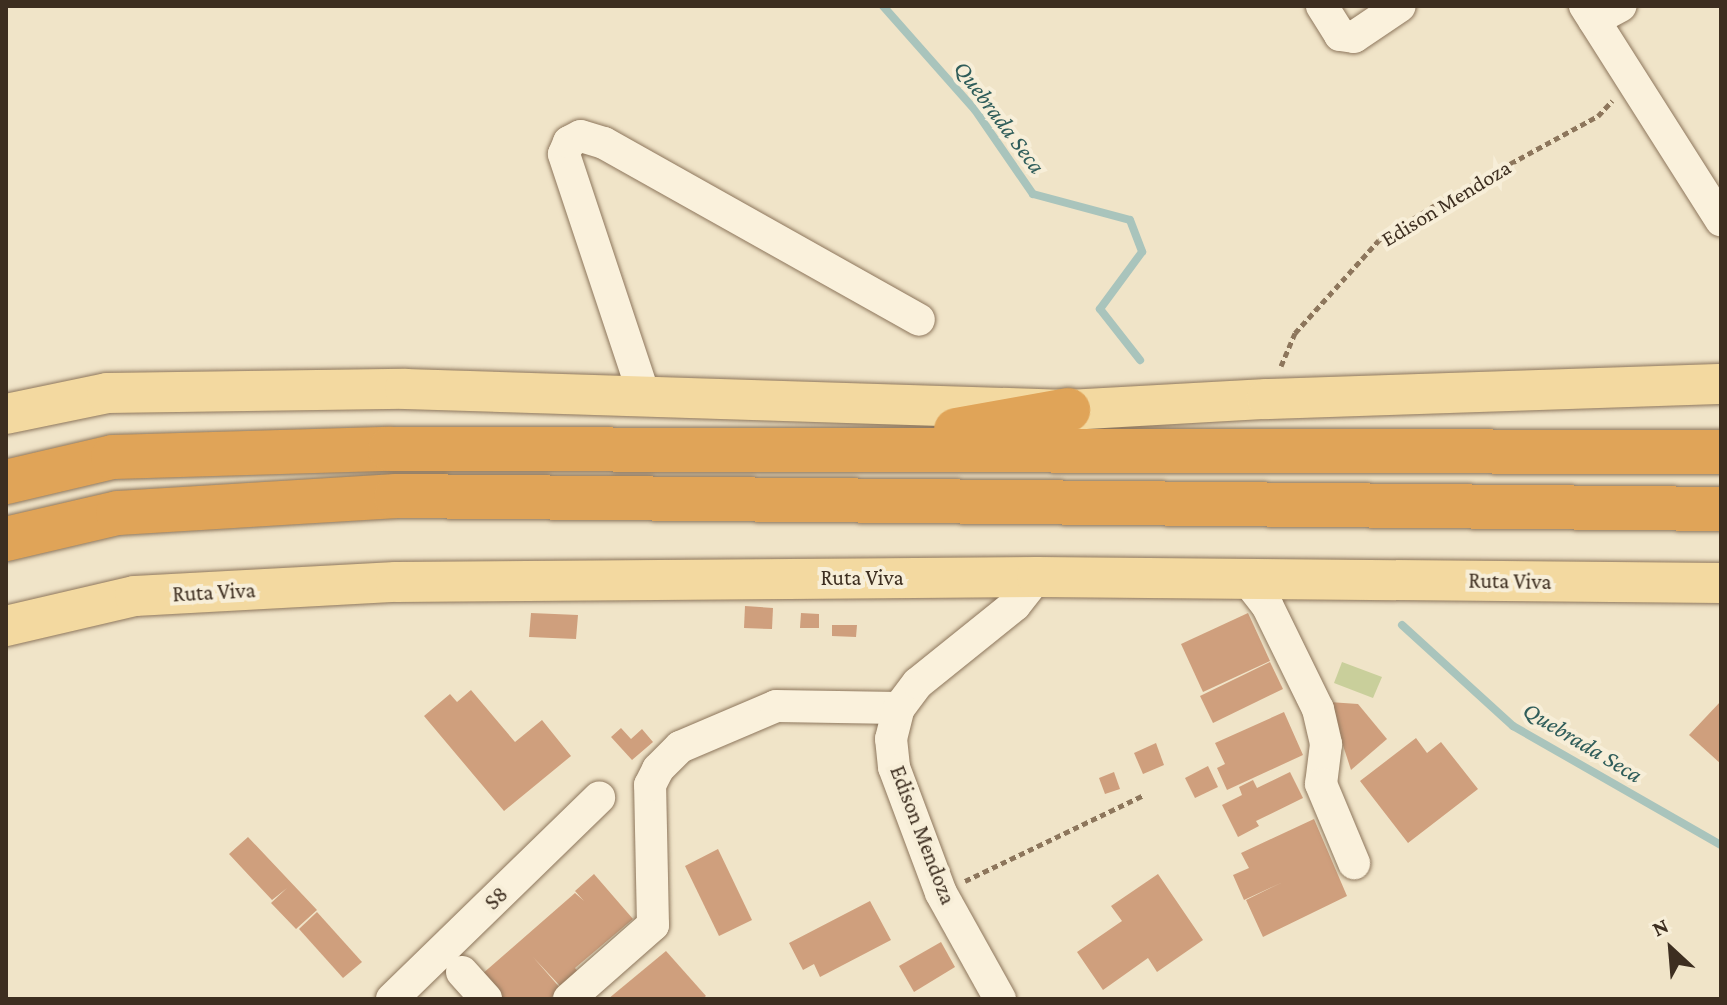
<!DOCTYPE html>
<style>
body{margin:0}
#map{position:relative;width:1727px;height:1005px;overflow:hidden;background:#f0e4c8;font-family:"Crimson Pro",serif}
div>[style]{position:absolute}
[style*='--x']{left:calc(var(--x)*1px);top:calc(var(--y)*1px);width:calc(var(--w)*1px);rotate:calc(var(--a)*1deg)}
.green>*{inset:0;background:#c9cf9b}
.stream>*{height:8px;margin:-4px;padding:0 4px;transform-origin:4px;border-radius:4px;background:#a9c4bc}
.building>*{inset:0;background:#cf9f7d}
.path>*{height:5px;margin-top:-2.5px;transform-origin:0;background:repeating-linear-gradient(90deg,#8d765c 0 6px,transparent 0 10px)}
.roads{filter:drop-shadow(0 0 2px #8d765c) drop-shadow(0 0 2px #8d765c)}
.minor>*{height:32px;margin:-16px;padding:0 16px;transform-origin:16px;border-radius:16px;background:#faf1dc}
.major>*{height:40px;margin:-20px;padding:0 20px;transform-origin:20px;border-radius:20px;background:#f3d9a0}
.highway>*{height:44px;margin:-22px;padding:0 22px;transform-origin:22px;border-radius:22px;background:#e0a458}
span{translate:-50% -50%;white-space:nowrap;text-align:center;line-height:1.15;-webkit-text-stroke:8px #f7eed8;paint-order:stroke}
.street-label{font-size:22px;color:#3d2e20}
.water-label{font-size:24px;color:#2f5d5a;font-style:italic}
.frame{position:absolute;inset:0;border:8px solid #3d2e20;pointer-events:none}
.north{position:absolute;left:1631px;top:909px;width:80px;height:80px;-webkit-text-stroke:6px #f7eed8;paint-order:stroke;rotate:334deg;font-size:22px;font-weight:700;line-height:32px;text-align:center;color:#3d2e20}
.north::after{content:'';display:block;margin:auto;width:28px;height:36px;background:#3d2e20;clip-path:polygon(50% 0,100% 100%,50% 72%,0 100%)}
</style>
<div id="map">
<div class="green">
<i style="clip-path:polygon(1342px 662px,1382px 677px,1373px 698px,1334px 683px)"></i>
</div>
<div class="stream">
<i style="--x:883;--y:6;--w:139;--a:48.5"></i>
<i style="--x:975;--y:110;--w:102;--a:55.4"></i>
<i style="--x:1033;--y:194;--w:100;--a:15"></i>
<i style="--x:1130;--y:220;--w:34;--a:69"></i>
<i style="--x:1142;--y:252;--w:71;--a:126.4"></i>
<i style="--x:1100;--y:309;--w:65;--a:51.9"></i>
<i style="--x:1402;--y:625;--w:150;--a:42.3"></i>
<i style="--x:1513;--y:726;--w:240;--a:29.8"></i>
</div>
<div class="building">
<i style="clip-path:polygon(745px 606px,773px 608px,772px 629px,744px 628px)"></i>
<i style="clip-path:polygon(531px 613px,578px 615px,576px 639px,529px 637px)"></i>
<i style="clip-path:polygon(801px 613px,819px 614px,819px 628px,800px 628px)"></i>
<i style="clip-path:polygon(1248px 613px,1270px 661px,1203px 692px,1181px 644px)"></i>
<i style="clip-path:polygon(832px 625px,857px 625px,856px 637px,832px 636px)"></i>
<i style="clip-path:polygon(1270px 662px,1283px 689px,1213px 723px,1200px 696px)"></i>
<i style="clip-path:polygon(471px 690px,515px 742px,542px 720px,571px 756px,504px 811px,424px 716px,450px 694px,457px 702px)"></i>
<i style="clip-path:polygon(1721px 701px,1721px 764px,1689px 735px)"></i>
<i style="clip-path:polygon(1329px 702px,1358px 704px,1387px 739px,1351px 770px)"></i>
<i style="clip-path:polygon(1284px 712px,1303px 755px,1227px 790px,1217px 768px,1225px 764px,1215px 743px)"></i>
<i style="clip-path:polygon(621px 728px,631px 739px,642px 729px,653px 742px,632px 760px,611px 737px)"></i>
<i style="clip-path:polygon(1416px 738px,1427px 753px,1441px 742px,1478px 789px,1408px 843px,1360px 781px)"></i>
<i style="clip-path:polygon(1156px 743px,1164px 765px,1143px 774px,1134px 753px)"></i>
<i style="clip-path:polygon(1208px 766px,1218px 787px,1195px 798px,1185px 778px)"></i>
<i style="clip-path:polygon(1114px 772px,1120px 789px,1105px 794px,1099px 778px)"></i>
<i style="clip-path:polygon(1290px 772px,1303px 798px,1256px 821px,1259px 826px,1238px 837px,1222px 805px,1242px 795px,1239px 787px,1253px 780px,1257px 788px)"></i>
<i style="clip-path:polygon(1314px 819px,1347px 896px,1263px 937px,1246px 900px,1283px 882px,1244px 900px,1233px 875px,1249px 868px,1241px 853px)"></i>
<i style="clip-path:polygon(248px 837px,317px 910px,296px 929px,271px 903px,287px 888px,272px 900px,229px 854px)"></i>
<i style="clip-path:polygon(718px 849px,752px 920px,719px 936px,685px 866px)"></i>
<i style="clip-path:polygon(594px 874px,633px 919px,575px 968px,579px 973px,562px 988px,533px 957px,561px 989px,549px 999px,502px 999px,481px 975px,575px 893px,584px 901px,575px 891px)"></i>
<i style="clip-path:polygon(1158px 874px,1203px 940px,1157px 972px,1148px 958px,1103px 990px,1077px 952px,1122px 921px,1111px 906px)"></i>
<i style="clip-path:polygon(870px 901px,891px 940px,820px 977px,814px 964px,803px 970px,789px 943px)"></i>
<i style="clip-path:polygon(317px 912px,362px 962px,343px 978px,299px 929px)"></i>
<i style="clip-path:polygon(941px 942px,955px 967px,914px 992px,899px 966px)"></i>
<i style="clip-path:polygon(666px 951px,706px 996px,702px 999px,608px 999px)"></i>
</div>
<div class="path">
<i style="--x:1281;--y:366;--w:36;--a:-67"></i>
<i style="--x:1295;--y:333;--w:125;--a:-47.9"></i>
<i style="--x:1379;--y:240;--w:72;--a:-31.9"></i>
<i style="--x:1440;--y:202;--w:180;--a:-28.6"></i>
<i style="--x:1598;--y:116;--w:21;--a:-47"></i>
<i style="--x:965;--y:881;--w:199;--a:-25.7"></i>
</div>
<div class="roads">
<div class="minor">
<i style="--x:1322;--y:6;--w:34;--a:58"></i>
<i style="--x:1340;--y:35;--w:14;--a:8"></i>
<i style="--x:1354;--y:37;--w:55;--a:-34"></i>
<i style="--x:1585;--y:6;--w:254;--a:57.6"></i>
<i style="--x:1594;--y:20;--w:30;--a:-28"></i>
<i style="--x:645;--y:398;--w:257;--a:-108.4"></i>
<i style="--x:564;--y:154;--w:13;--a:-67"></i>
<i style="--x:569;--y:142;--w:13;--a:-27"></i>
<i style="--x:581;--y:136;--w:24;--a:17"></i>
<i style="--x:604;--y:143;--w:361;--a:29.3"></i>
<i style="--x:1248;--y:581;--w:31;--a:52"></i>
<i style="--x:1267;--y:605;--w:116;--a:63.9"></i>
<i style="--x:1318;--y:709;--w:36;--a:77"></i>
<i style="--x:1326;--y:744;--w:40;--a:97.1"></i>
<i style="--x:1321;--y:784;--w:86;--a:67.3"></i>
<i style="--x:462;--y:972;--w:36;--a:48"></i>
<i style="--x:392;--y:999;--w:289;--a:-44.2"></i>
<i style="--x:569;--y:999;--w:112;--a:-41.4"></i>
<i style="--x:653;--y:925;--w:140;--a:-91.2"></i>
<i style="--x:650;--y:785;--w:18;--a:-63"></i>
<i style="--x:658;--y:769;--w:31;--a:-45"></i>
<i style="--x:680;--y:747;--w:104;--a:-23.1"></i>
<i style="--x:776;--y:706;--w:123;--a:0.9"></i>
<i style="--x:1000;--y:999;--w:121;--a:-119.1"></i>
<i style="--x:941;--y:893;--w:134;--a:-110.5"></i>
<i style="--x:894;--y:767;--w:28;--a:-96"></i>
<i style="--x:891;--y:739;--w:32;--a:-76"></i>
<i style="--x:899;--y:708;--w:31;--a:-53"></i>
<i style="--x:918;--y:683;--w:124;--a:-38.8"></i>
<i style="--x:1015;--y:605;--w:36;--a:-52"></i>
</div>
<div class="major">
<i style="--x:6;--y:414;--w:103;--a:-11.7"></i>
<i style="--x:107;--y:393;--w:298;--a:-0.8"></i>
<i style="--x:405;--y:389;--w:663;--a:1.81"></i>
<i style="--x:1068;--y:410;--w:199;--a:-3.2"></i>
<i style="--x:1267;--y:399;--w:454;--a:-1.9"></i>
<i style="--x:6;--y:626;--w:132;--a:-13.1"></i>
<i style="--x:135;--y:596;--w:261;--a:-3.1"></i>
<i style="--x:396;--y:582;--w:641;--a:-0.45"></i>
<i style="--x:1037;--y:577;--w:684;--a:0.5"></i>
</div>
<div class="highway">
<i style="--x:956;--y:430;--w:114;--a:-10.1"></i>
<i style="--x:6;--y:482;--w:110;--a:-13.2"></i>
<i style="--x:113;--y:457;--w:277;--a:-1.7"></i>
<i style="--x:390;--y:449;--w:1331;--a:0.13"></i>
<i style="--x:6;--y:539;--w:115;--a:-13.1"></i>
<i style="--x:118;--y:513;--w:279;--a:-3.5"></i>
<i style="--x:396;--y:496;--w:1325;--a:0.56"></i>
</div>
</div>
<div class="street-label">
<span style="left:1446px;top:203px;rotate:-31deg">Edison Mendoza</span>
<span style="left:862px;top:578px">Ruta Viva</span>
<span style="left:1510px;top:581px;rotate:1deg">Ruta Viva</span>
<span style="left:214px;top:592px;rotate:-3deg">Ruta Viva</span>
<span style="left:923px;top:835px;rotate:69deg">Edison Mendoza</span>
<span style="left:496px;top:898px;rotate:-44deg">S8</span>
</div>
<div class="water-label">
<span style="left:1000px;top:117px;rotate:53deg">Quebrada Seca</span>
<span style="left:1583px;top:742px;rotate:31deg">Quebrada Seca</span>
</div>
<div class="frame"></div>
<div class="north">N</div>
</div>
